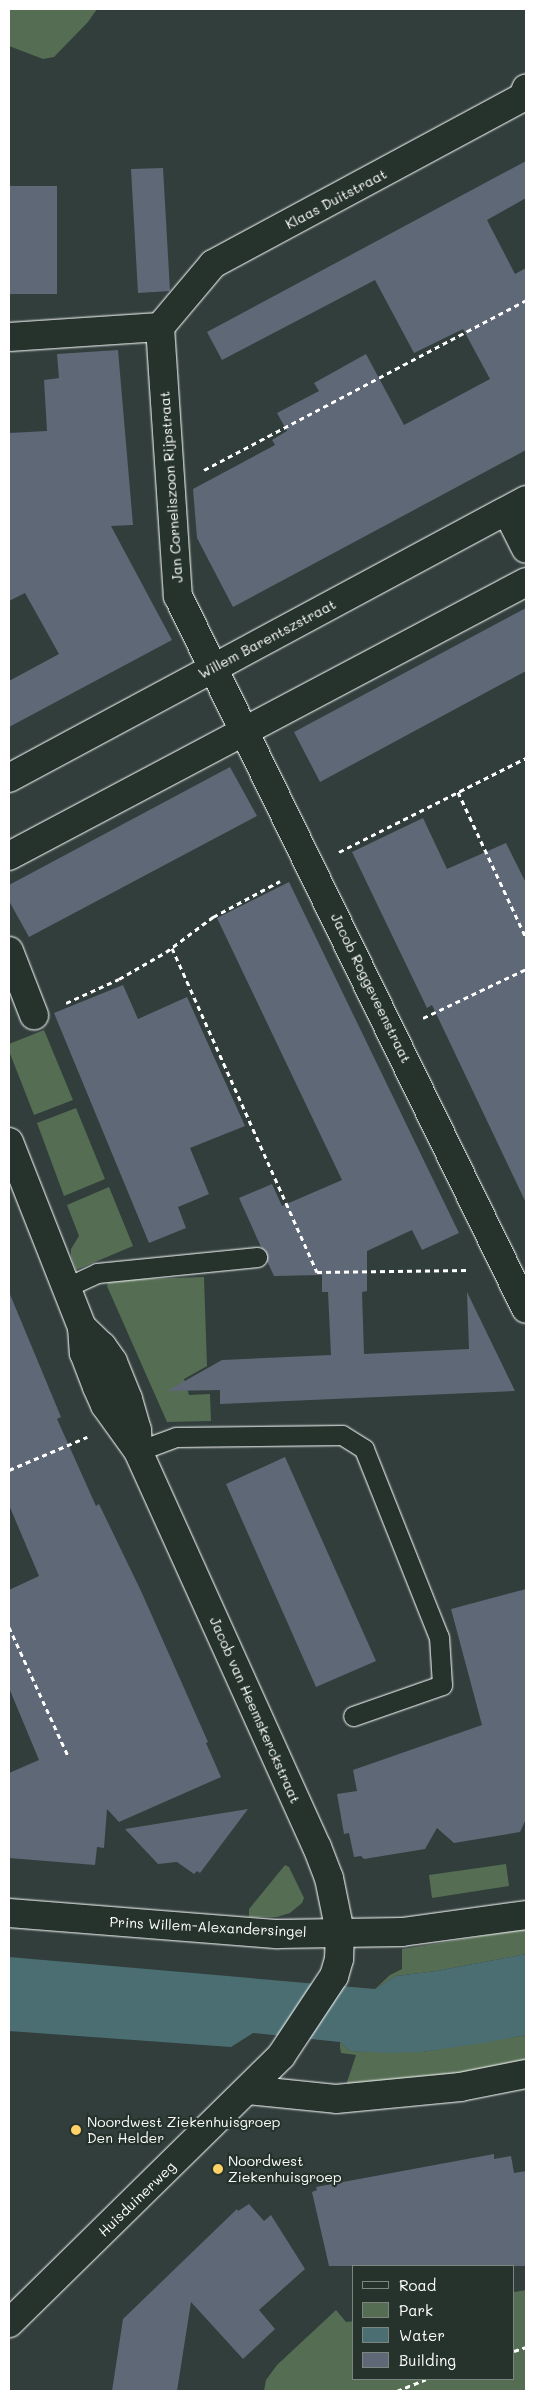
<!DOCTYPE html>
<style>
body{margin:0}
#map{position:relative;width:535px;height:2400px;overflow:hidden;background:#313e3c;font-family:Mali,sans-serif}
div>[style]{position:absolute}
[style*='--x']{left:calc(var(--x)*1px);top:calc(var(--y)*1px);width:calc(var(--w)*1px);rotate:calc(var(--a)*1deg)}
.green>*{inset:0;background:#556d53}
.water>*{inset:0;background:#4b6e72}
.building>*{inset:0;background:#5f6876}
.path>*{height:3px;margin-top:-1.5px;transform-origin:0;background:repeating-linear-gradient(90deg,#fff 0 5px,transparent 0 9px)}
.roads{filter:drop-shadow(0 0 1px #fff) drop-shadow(0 0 1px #fff)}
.service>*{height:19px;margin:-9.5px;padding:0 9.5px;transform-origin:9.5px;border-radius:9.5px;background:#26332d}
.minor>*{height:28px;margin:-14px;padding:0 14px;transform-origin:14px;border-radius:14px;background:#26332d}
.tertiary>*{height:28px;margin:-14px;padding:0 14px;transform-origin:14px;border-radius:14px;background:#26332d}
.dots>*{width:14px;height:14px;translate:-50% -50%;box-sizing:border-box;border:2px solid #26332d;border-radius:50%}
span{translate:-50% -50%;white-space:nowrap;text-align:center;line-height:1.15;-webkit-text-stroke:4.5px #26332d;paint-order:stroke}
.street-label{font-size:14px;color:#fff}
.poi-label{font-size:14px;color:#fff}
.left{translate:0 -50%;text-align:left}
.frame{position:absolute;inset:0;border:10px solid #fff;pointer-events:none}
.legend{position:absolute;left:352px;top:2265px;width:162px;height:115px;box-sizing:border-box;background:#26332d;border:1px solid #7d8581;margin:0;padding:6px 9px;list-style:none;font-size:15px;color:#fff}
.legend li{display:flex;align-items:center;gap:10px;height:25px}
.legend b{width:25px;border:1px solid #7d8581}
</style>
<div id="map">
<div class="green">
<i style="clip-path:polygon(9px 9px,97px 9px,88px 22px,54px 57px,43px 59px,9px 46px)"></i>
<i style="clip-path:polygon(44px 1030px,73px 1100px,34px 1115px,9px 1051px,9px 1044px)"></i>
<i style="clip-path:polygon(76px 1108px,105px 1179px,64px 1196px,37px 1123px)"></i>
<i style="clip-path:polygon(109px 1187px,133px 1246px,76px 1270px,71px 1256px,71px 1249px,79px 1236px,67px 1205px)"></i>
<i style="clip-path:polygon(204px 1277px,207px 1366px,184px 1379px,189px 1395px,210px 1394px,211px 1421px,167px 1422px,107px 1286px,108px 1282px,113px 1280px)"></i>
<i style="clip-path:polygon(506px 1864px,509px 1886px,432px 1898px,429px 1875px)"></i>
<i style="clip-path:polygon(285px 1865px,289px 1867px,304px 1898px,302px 1903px,290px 1913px,277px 1917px,249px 1917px,249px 1909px)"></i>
<i style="clip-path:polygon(526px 1929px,526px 1954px,437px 1971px,396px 1976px,375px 1989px,390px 1975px,402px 1969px,402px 1949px)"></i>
<i style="clip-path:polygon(526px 2035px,526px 2067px,346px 2085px,356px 2055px,341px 2053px,340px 2048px,340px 2042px,350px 2051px,422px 2052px)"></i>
<i style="clip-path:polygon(526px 2290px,526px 2391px,264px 2391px,266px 2380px,277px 2365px,336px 2310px,346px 2322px,354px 2321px,354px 2379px,514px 2379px,514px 2292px)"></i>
</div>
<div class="water">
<i style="clip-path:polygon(526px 1954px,526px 2035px,483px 2043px,422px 2052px,388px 2053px,350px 2051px,340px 2042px,253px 2033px,231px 2047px,9px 2031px,9px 1957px,375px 1989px,396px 1976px,437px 1971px)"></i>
</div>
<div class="building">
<i style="clip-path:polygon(526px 161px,526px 198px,487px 220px,515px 274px,526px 268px,526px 450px,233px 607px,197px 538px,193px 489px,275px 445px,272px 440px,287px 431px,277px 413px,319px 391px,314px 383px,366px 354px,404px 425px,490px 379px,463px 329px,414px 353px,375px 280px,222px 360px,207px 332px)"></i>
<i style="clip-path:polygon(163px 168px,170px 291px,138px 293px,131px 169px)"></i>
<i style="clip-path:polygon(9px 186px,57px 186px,57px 294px,9px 294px)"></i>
<i style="clip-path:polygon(118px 350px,133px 525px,111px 526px,172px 640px,9px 727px,9px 681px,59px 654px,25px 593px,9px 601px,9px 433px,47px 431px,44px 380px,59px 378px,57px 354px)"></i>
<i style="clip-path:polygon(526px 608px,526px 671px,320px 782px,294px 732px)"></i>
<i style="clip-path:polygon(230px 767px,257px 816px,29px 937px,9px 901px,9px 885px)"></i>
<i style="clip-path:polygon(423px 818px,447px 869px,506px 843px,526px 883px,526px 1203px,432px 1005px,427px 1008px,352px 852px)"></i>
<i style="clip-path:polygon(289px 882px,459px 1233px,422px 1250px,412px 1230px,367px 1251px,367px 1291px,362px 1292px,364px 1354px,469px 1349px,467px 1292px,515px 1391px,220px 1404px,220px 1390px,167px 1391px,222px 1360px,331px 1355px,328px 1292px,322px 1292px,322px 1275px,274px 1276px,267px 1261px,266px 1251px,261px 1247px,239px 1198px,272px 1184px,282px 1206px,342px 1180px,217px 918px)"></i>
<i style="clip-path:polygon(123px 985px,138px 1019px,187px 997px,245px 1126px,190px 1148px,209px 1194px,178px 1207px,186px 1228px,149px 1243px,54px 1013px)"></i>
<i style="clip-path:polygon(9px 1292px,61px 1417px,57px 1419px,96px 1506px,99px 1504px,141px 1591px,208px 1742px,206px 1743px,221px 1777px,119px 1822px,107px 1809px,104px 1848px,97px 1847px,95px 1865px,9px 1858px,9px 1773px,39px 1760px,9px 1688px,9px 1590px,39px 1576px,9px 1505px)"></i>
<i style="clip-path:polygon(285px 1457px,376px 1661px,316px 1687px,226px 1484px)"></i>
<i style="clip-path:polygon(526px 1589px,526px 1819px,520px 1832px,454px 1843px,437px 1828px,425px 1849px,364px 1859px,361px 1856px,354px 1857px,349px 1833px,344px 1834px,337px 1794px,357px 1791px,353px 1770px,482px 1725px,451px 1609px)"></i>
<i style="clip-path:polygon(248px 1809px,200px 1873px,197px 1871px,194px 1874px,177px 1862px,158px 1864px,125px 1829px)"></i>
<i style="clip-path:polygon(494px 2154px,494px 2159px,511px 2156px,514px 2173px,526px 2171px,526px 2266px,329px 2266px,312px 2192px,317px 2190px,316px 2187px)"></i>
<i style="clip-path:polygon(249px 2204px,264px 2221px,271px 2215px,305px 2269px,259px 2310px,275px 2329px,243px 2359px,191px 2302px,177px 2391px,112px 2391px,123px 2319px,237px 2209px,238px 2211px)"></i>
</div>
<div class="path">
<i style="--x:204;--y:470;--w:364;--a:-27.8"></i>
<i style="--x:458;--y:792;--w:161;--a:65"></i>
<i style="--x:339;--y:852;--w:209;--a:-26.7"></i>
<i style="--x:172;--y:948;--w:355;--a:65.9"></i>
<i style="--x:317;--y:1272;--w:152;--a:-0.8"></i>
<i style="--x:66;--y:1003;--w:58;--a:-24.4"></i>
<i style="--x:119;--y:979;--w:54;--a:-29.9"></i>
<i style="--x:166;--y:952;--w:59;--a:-36.7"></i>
<i style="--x:213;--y:917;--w:76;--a:-28.2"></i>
<i style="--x:423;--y:1018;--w:114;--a:-25.4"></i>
<i style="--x:9;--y:1470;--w:85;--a:-22.9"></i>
<i style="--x:9;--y:1627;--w:142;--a:65.4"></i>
<i style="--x:514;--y:2351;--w:13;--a:-18"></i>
<i style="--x:397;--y:2391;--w:31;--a:-22"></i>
</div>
<div class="roads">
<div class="service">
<i style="--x:67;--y:1287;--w:33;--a:-25"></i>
<i style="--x:97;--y:1273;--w:161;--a:-5.7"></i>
<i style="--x:138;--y:1451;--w:40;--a:-20.2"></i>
<i style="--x:176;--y:1437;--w:166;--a:-0.7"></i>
<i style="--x:342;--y:1435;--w:26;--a:32"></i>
<i style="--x:364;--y:1449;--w:202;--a:68.3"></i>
<i style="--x:439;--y:1637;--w:48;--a:86.4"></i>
<i style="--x:442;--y:1685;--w:94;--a:160.8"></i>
</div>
<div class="minor">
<i style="--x:160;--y:327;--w:270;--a:86.2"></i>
<i style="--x:178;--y:596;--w:793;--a:63.98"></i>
<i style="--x:160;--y:327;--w:82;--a:-49.9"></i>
<i style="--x:213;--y:264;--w:352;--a:-28.3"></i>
<i style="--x:523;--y:97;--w:9;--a:-69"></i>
<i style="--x:9;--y:337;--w:151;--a:-3.8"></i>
<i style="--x:507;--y:511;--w:42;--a:63.4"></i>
<i style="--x:9;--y:856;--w:585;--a:-27.92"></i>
<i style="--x:9;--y:951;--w:69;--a:68.7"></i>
<i style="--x:9;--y:1913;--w:270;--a:4.5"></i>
<i style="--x:278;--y:1934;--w:124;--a:-0.9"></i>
<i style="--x:402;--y:1932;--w:125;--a:-7.8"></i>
<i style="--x:248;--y:2090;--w:88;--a:5.8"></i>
<i style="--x:336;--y:2099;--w:125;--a:-5.5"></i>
<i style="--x:460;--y:2087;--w:67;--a:-11.1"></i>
</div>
<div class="tertiary">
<i style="--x:9;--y:778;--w:587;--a:-28.27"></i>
<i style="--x:9;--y:1142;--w:199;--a:68.5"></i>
<i style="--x:82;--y:1327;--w:26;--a:86"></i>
<i style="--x:84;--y:1353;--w:36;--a:69"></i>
<i style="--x:97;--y:1387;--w:20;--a:66"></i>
<i style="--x:105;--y:1405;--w:57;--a:54.3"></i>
<i style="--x:138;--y:1451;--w:435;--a:65.7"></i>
<i style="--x:317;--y:1847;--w:33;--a:69"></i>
<i style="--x:329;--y:1878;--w:55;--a:78.5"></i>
<i style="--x:340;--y:1932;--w:27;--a:92"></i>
<i style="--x:339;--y:1959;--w:18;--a:106"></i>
<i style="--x:334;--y:1976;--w:96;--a:123.5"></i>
<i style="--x:281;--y:2056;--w:381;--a:135.5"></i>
<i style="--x:82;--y:1327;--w:28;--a:44"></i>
<i style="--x:102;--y:1346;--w:19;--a:55"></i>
<i style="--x:113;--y:1362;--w:40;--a:68"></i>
<i style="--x:128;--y:1399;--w:32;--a:74"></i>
<i style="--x:137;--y:1430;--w:17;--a:87"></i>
</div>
</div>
<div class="dots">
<i style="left:76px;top:2130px;background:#ffd166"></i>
<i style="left:218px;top:2169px;background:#ffd166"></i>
</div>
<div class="street-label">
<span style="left:336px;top:199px;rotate:-28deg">Klaas Duitstraat</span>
<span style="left:171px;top:487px;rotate:-94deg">Jan Corneliszoon Rijpstraat</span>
<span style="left:267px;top:639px;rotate:-28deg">Willem Barentszstraat</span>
<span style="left:371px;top:988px;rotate:64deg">Jacob Roggeveenstraat</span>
<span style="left:255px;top:1710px;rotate:66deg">Jacob van Heemskerckstraat</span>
<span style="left:208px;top:1927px;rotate:3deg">Prins Willem-Alexandersingel</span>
<span style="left:137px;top:2199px;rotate:-44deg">Huisduinerweg</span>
</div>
<div class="poi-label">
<span class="left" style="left:87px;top:2130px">Noordwest Ziekenhuisgroep<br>Den Helder</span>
<span class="left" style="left:228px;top:2169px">Noordwest<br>Ziekenhuisgroep</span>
</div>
<div class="frame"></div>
<ul class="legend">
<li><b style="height:6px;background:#26332d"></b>Road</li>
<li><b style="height:14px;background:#556d53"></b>Park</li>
<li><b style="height:14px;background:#4b6e72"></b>Water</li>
<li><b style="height:14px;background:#5f6876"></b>Building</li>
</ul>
</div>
